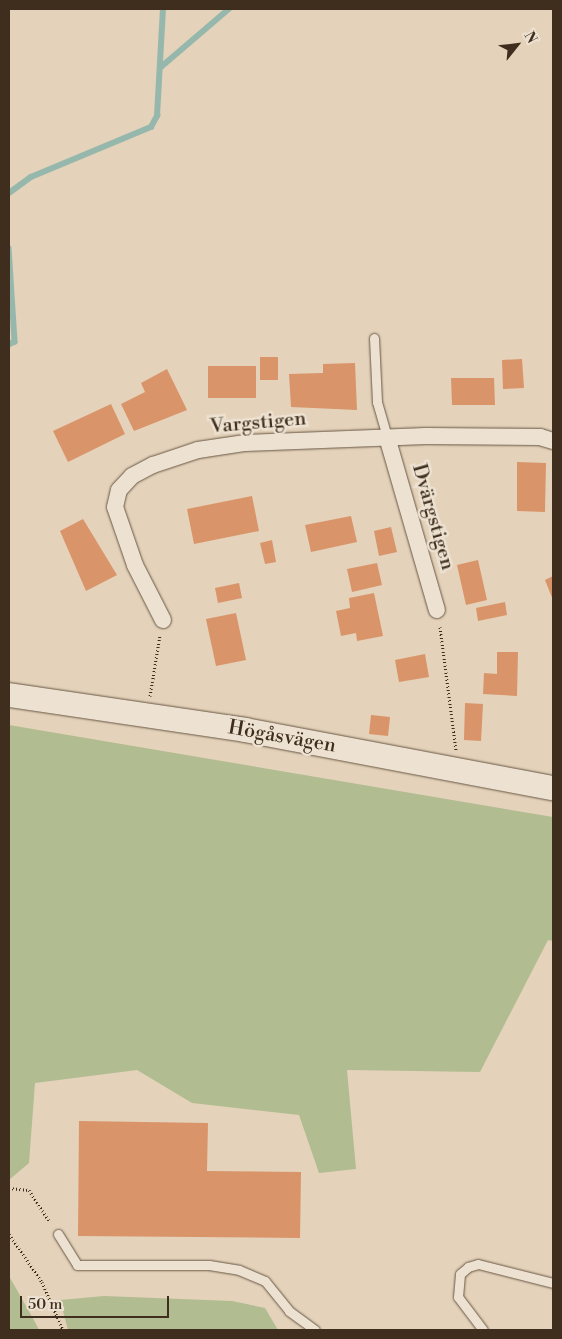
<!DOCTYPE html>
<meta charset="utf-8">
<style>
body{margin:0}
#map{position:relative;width:562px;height:1339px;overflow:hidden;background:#e4d2ba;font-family:"Libre Bodoni",serif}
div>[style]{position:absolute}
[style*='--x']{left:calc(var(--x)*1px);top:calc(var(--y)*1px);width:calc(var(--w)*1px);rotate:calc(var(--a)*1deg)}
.green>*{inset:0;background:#b2bc91}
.stream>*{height:5.5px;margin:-2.75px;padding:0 2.75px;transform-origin:2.75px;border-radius:2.75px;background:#96b8ac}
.building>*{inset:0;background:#da946a}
.path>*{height:3px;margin-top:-1.5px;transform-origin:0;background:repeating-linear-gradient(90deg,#3f2e1d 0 1px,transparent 0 3.5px)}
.roads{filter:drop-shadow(0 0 1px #685744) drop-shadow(0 0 1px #685744)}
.lane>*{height:9px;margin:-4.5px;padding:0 4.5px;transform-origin:4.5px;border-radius:4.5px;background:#ede2d2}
.street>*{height:16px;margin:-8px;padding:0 8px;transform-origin:8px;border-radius:8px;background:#ede2d2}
.secondary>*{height:24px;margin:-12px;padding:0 12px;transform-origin:12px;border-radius:12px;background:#ede2d2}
span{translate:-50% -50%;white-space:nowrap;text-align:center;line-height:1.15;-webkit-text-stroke:5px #ede2d2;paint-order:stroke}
.street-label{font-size:20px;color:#3f2e1d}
.frame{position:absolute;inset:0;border:10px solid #3f2e1d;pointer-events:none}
.north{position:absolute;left:492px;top:20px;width:50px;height:50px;-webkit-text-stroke:4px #ede2d2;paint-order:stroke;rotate:61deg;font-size:14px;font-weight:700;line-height:20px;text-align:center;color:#3f2e1d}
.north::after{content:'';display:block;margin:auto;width:18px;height:22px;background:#3f2e1d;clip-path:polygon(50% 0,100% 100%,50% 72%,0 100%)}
.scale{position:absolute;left:20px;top:1296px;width:149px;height:22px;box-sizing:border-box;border:2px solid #3f2e1d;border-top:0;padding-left:6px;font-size:15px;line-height:18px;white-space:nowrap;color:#3f2e1d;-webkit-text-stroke:4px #ede2d2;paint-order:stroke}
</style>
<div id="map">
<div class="green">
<i style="clip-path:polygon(9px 725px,553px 817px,553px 941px,548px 940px,480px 1072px,347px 1070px,356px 1169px,319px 1173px,299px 1115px,192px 1103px,137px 1070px,35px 1083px,29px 1163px,9px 1180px)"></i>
<i style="clip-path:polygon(9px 1276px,35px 1322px,39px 1330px,9px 1330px)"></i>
<i style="clip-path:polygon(104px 1296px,232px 1301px,265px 1308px,278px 1330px,68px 1330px,60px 1300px)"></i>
</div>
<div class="stream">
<i style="--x:161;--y:67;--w:89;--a:-40.5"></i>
<i style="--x:9;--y:193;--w:27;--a:-36"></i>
<i style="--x:31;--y:177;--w:130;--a:-22.6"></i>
<i style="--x:151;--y:127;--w:13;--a:-61"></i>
<i style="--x:157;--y:116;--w:107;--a:-86.8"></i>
<i style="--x:9;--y:248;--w:94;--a:86.3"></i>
<i style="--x:15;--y:342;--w:7;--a:153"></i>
</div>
<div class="building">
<i style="clip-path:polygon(260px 357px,278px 357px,278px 380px,260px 380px)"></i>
<i style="clip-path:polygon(522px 359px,524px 388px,503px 389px,502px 360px)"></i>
<i style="clip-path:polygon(355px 363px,357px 410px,291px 407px,289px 374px,323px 373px,323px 364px)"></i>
<i style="clip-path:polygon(208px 366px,256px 366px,256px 398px,208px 398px)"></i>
<i style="clip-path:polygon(167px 369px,187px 410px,134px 431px,121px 404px,145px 392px,141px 383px)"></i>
<i style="clip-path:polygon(451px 378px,494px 378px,495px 405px,452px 405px)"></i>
<i style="clip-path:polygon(111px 404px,125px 434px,68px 462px,53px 431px)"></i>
<i style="clip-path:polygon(517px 462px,546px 463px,545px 512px,517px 511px)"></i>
<i style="clip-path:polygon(252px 496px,259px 531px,194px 544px,187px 509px)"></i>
<i style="clip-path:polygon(351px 516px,357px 542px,311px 552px,305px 525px)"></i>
<i style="clip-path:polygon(83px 519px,117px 575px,86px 591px,60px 531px)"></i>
<i style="clip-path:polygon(391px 527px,397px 552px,379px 556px,374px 531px)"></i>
<i style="clip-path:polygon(272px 540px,276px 562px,265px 564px,260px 543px)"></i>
<i style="clip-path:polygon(478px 560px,487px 600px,466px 605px,457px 565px)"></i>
<i style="clip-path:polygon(377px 563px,382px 585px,352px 592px,347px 569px)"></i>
<i style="clip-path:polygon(553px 576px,553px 600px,545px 580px)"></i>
<i style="clip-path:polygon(239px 583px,242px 598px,218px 603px,215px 588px)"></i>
<i style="clip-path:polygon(374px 593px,383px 636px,357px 641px,356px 633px,341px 636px,336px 611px,350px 608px,349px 598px)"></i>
<i style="clip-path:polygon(505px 602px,507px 615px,478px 621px,476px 608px)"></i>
<i style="clip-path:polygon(236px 613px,246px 660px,216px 666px,206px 619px)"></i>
<i style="clip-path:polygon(497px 652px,518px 652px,517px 696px,483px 694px,484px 673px,497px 674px)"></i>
<i style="clip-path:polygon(425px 654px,429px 677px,399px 682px,395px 660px)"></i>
<i style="clip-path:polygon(465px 703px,483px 704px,481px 741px,464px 740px)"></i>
<i style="clip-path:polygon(371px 715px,390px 717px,388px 736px,369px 734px)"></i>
<i style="clip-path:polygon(79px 1121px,208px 1123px,207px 1171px,301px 1172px,300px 1238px,78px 1236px)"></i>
</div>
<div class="path">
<i style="--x:440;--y:627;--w:124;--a:82.6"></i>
<i style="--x:150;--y:696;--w:62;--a:-80.7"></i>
<i style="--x:9;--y:1188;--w:20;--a:6"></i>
<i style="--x:29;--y:1190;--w:38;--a:57"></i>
<i style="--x:9;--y:1234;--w:58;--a:55.5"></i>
<i style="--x:42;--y:1282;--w:52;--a:66.4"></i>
</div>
<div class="roads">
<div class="lane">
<i style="--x:374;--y:338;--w:64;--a:87.3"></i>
<i style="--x:377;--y:402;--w:36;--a:74"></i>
<i style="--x:58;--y:1234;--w:36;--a:58"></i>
<i style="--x:77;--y:1265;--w:132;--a:0"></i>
<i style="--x:209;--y:1265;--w:30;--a:9"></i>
<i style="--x:239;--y:1270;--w:28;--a:23"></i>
<i style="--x:265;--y:1281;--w:38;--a:51"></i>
<i style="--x:289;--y:1311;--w:32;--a:36"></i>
<i style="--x:483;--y:1330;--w:41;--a:-127.1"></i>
<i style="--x:458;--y:1297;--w:23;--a:-85"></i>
<i style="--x:460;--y:1274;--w:11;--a:-41"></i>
<i style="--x:468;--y:1267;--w:10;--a:-17"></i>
<i style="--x:478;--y:1264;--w:77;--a:14.2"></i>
</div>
<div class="street">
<i style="--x:387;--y:437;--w:180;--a:73.9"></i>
<i style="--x:163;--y:620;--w:62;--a:-117"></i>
<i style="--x:135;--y:565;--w:61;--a:-109"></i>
<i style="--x:115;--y:507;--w:17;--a:-77"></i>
<i style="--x:119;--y:490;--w:19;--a:-47"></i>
<i style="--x:132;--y:476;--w:24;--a:-28"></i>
<i style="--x:153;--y:465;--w:47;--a:-18.4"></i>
<i style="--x:198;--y:450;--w:48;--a:-8.5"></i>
<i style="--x:245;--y:443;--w:181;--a:-2.2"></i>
<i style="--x:426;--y:436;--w:114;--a:0.5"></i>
<i style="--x:540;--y:437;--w:14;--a:17"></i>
</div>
<div class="secondary">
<i style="--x:9;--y:695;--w:239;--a:8.4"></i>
<i style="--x:245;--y:730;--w:313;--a:10.7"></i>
</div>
</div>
<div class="street-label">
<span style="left:258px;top:423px;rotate:-5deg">Vargstigen</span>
<span style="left:433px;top:517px;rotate:74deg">Dvärgstigen</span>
<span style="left:282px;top:737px;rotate:10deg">Högåsvägen</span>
</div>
<div class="frame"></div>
<div class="north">N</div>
<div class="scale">50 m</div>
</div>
